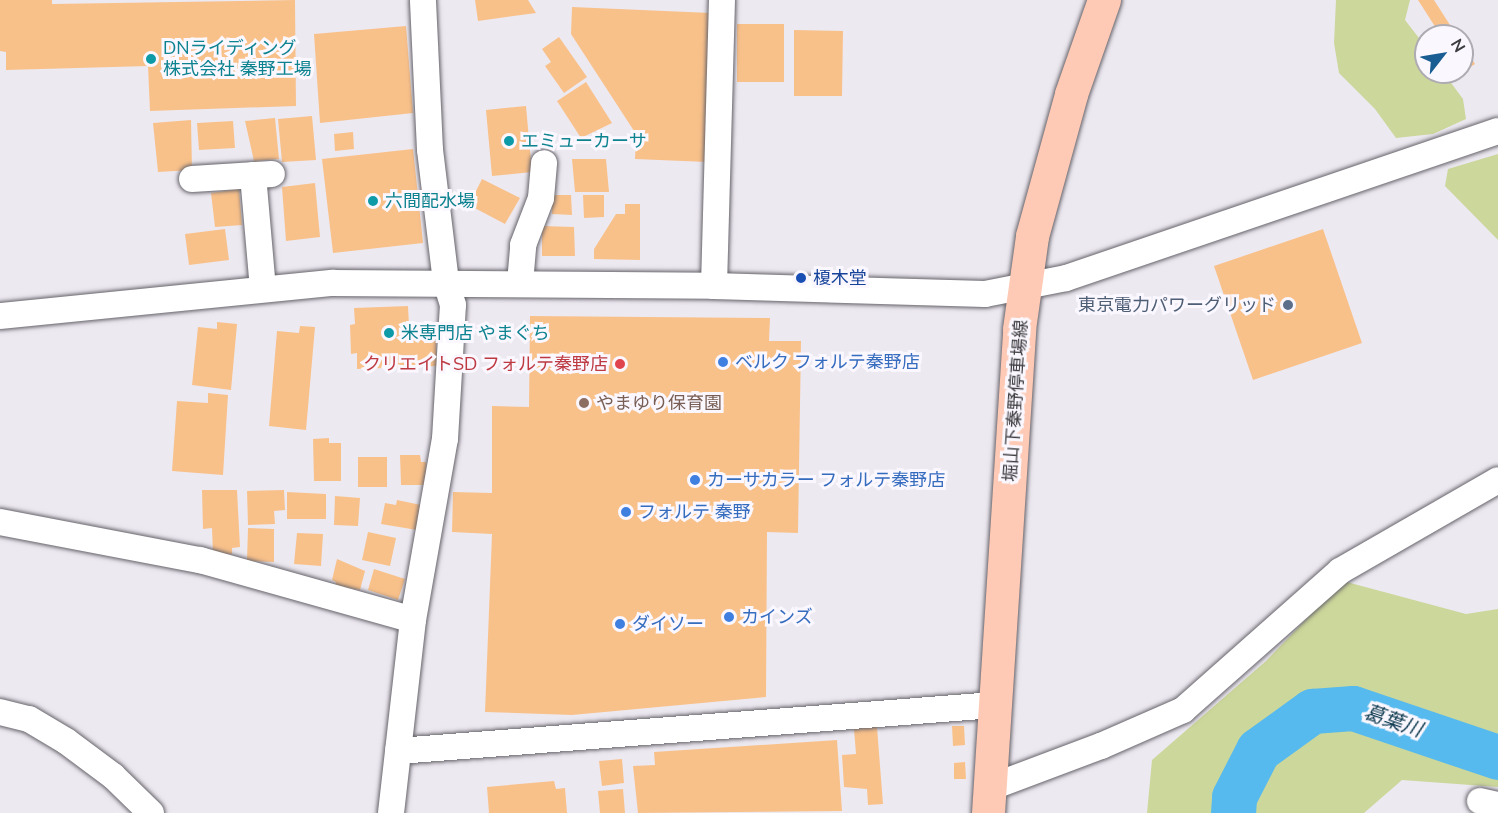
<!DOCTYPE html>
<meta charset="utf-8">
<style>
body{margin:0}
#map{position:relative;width:1498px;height:813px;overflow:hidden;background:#ede9f1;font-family:"Nunito Sans","Noto Sans JP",sans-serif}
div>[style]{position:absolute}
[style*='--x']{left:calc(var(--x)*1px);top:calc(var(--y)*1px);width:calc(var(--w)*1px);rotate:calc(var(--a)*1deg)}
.green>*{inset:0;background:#ccd79b}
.river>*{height:45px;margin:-22.5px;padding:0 22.5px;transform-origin:22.5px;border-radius:22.5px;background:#56baee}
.building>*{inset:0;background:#f9c18a}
.roads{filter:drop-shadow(0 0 2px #66636a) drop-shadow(0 0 2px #66636a)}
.minor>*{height:26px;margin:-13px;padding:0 13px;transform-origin:13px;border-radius:13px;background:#fff}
.major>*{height:33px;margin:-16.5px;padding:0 16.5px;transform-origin:16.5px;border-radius:16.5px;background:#fecab5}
.dots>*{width:16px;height:16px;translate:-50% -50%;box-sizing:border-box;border:3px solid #faf7ff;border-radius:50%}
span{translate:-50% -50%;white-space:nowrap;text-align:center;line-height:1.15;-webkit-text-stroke:6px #faf7ff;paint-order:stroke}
.culture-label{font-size:18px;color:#0d838f}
.left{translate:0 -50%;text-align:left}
.transit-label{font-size:18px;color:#164399}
.service-label{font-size:18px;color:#4e5e75}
.right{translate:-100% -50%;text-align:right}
.shop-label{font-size:18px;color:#366cbe}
.health-label{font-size:18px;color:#be3a42}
.street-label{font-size:18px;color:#3d3c3f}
.education-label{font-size:18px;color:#785e54}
.water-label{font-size:20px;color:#0b384d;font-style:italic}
.north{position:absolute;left:1414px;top:24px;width:60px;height:60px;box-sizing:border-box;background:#faf7ff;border:2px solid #aeacb2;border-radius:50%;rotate:59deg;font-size:16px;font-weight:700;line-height:24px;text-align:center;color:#3d3c3f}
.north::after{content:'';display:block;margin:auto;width:21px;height:27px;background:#195d92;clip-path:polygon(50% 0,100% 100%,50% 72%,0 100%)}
</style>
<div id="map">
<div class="green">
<i style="clip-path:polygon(1336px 0,1410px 0,1405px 20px,1426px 47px,1426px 72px,1443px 72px,1463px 99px,1466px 119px,1433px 134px,1396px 138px,1375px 109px,1339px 73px,1334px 43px)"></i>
<i style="clip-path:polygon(1498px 154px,1498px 240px,1445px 186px,1448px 169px)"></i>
<i style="clip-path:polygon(1343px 581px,1466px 614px,1498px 609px,1498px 787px,1402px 780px,1364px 813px,1147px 813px,1152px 760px,1266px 661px)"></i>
</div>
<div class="river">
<i style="--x:1233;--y:813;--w:16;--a:-86"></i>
<i style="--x:1234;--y:797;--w:53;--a:-62.9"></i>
<i style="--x:1258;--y:750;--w:67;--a:-35.8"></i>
<i style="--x:1312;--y:711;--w:41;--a:-4.2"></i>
<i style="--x:1353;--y:708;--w:153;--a:18.7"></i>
</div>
<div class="building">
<i style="clip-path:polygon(0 0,52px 0,52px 4px,295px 0,296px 106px,150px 111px,148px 66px,6px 70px,6px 52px,0 51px)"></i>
<i style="clip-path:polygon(475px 0,528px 0,536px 13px,478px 21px)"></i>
<i style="clip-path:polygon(1418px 0,1434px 0,1457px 36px,1441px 36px)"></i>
<i style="clip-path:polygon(572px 7px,711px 13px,707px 162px,635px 159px,636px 134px,571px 34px)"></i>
<i style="clip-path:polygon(737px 24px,784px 24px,784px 82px,737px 82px)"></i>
<i style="clip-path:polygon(406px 26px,413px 113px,320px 123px,314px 34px)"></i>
<i style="clip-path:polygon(794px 30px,843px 31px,842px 96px,794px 96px)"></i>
<i style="clip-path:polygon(559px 37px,587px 77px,564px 93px,545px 66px,551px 62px,542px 49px)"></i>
<i style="clip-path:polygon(1462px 43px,1475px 64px,1464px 71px,1462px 67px)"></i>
<i style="clip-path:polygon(586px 82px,612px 123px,581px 138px,557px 101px)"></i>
<i style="clip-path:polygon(526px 106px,532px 172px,492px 176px,486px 110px)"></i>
<i style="clip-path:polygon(312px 116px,316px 160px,282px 162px,278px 119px)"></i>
<i style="clip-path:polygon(275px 118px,279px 159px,254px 161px,245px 121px)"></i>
<i style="clip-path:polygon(191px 120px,192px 170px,158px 172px,153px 123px)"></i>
<i style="clip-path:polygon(233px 121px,235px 148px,199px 150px,197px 123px)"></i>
<i style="clip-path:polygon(353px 132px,354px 149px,335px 151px,334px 134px)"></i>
<i style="clip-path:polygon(413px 149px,423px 243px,333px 253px,322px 159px)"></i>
<i style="clip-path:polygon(572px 159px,606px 159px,609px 192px,575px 192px)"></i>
<i style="clip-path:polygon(482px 179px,520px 198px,505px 224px,469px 205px)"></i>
<i style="clip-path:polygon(315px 183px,320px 237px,286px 241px,282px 187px)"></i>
<i style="clip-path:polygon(239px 189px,242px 225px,215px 227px,211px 193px)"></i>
<i style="clip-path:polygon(552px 195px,571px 195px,572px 215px,552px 214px)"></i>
<i style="clip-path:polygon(583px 195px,604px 195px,604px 217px,584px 218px)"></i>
<i style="clip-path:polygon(625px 204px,640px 204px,640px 260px,594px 259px,594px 249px,616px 214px,625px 214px)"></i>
<i style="clip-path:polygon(542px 226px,574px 227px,575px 256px,542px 256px)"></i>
<i style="clip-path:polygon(225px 229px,229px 260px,189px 265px,185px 234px)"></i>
<i style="clip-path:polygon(1323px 229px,1362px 343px,1253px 380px,1214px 266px)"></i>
<i style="clip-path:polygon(408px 306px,409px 325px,428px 325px,429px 341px,436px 341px,437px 366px,357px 369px,357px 353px,351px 354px,350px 325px,355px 324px,354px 308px)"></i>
<i style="clip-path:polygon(530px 316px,770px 318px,769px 341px,801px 341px,798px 533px,767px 532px,766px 697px,572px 715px,485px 712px,492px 534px,452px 532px,453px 492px,492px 493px,492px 406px,529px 407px)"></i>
<i style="clip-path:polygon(217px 322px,237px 324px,231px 390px,192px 385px,198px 327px,217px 329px)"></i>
<i style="clip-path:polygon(300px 326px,315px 327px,306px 430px,269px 426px,277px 331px,299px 333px)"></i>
<i style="clip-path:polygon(208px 393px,228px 395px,223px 475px,172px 471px,177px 401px,208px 403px)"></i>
<i style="clip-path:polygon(329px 438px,329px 443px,341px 443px,341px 481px,314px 481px,313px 439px)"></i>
<i style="clip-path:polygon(400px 455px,420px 455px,421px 462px,426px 462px,427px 485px,401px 485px)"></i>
<i style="clip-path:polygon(358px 457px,387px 457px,387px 487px,358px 487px)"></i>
<i style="clip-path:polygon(202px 490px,237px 490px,240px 547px,232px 548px,232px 554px,213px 554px,212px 528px,203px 529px)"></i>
<i style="clip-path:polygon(284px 490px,285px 510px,274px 511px,275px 524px,248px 525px,247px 491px)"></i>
<i style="clip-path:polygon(287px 492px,326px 494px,326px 519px,287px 519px)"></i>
<i style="clip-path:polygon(335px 496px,360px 498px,358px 526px,334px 525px)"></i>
<i style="clip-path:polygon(397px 500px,421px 505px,417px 530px,381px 524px,385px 503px,396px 505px)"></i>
<i style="clip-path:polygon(248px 528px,274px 529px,274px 562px,247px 561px)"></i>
<i style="clip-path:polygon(368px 532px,396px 538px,390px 566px,362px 560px)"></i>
<i style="clip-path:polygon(297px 533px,323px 534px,321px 566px,294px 564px)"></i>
<i style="clip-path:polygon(337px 559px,365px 571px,360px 590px,350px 588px,349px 592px,334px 588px,336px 582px,332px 580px)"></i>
<i style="clip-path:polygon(374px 569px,405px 579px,398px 600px,368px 590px)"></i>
<i style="clip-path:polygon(952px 726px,964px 726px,965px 745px,953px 746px)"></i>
<i style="clip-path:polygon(877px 727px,883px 804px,868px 805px,867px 789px,844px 787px,842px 755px,856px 754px,854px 729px)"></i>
<i style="clip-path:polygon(837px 740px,842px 811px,638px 813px,633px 766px,655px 765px,654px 752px)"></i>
<i style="clip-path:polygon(622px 759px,624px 783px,602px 786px,599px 761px)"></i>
<i style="clip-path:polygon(965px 762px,966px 779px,954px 779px,954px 763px)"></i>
<i style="clip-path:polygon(554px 781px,556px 789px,565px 788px,567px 813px,489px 813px,487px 787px)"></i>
<i style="clip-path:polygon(623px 789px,625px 813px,600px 813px,598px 791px)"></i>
</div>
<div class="roads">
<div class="minor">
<i style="--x:253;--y:175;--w:114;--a:85"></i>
<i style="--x:192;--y:179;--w:80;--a:-3.6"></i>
<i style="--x:520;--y:283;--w:38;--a:-85"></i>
<i style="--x:523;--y:245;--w:50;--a:-69"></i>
<i style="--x:541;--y:198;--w:35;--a:-85"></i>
<i style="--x:714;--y:286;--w:286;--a:-88.4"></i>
<i style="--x:0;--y:316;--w:334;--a:-5.7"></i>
<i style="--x:332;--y:283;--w:382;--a:0.4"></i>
<i style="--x:714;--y:286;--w:271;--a:1.7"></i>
<i style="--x:985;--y:294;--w:83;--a:-11.2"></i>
<i style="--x:1066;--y:278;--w:456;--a:-18.8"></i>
<i style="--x:0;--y:522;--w:204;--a:10.8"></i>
<i style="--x:200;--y:560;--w:221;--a:15.7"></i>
<i style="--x:0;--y:712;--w:30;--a:14"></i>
<i style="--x:29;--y:719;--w:43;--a:30.7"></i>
<i style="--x:66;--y:741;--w:59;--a:36.7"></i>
<i style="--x:113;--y:776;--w:53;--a:44.2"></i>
<i style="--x:398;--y:751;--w:599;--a:-4.41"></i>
<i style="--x:989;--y:788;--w:120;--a:-20.6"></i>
<i style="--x:1101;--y:746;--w:90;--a:-23.7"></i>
<i style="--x:1183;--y:710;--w:210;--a:-41.5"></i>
<i style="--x:1340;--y:571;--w:182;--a:-29.9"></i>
<i style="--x:1480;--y:801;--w:18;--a:13"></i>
<i style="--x:391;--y:813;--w:194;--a:-83.5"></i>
<i style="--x:413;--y:620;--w:184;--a:-80"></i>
<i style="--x:445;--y:439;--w:134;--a:-86.6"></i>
<i style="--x:453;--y:305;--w:24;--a:-107"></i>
<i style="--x:446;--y:282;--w:133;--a:-96.9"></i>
<i style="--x:430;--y:150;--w:150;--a:-92.7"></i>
</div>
<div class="major">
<i style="--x:988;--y:813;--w:485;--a:-86.3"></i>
<i style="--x:1019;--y:329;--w:94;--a:-82"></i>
<i style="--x:1032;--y:236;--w:147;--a:-74.6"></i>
<i style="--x:1071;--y:94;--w:100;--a:-70.7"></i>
</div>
</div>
<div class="dots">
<i style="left:151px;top:59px;background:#0f9aa8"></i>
<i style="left:509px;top:141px;background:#0f9aa8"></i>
<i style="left:373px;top:201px;background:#0f9aa8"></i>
<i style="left:801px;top:278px;background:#1a4fb4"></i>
<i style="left:1288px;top:305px;background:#5c6f8a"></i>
<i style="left:389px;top:333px;background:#0f9aa8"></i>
<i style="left:723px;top:362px;background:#3f7fe0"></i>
<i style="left:620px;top:364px;background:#e0444e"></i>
<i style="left:584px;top:403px;background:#8d6e63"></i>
<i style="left:695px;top:480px;background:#3f7fe0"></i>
<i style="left:626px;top:512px;background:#3f7fe0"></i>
<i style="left:729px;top:617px;background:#3f7fe0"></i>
<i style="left:620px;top:624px;background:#3f7fe0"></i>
</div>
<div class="culture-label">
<span class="left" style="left:163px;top:59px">DNライディング<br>株式会社 秦野工場</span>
<span class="left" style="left:521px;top:141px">エミューカーサ</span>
<span class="left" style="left:385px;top:201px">六間配水場</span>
<span class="left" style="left:401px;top:333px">米専門店 やまぐち</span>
</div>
<div class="transit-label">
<span class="left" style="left:813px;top:278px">榎木堂</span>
</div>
<div class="service-label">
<span class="right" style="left:1276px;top:305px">東京電力パワーグリッド</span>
</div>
<div class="shop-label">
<span class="left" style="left:735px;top:362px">ベルク フォルテ秦野店</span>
<span class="left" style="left:707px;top:480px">カーサカラー フォルテ秦野店</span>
<span class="left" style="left:638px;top:512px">フォルテ 秦野</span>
<span class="left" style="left:741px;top:617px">カインズ</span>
<span class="left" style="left:632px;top:624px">ダイソー</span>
</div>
<div class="health-label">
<span class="right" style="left:608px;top:364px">クリエイトSD フォルテ秦野店</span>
</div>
<div class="street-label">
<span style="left:1016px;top:401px;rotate:-86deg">堀山下秦野停車場線</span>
</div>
<div class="education-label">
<span class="left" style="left:596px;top:403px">やまゆり保育園</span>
</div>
<div class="water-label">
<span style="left:1393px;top:721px;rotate:19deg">葛葉川</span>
</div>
<div class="north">N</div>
</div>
